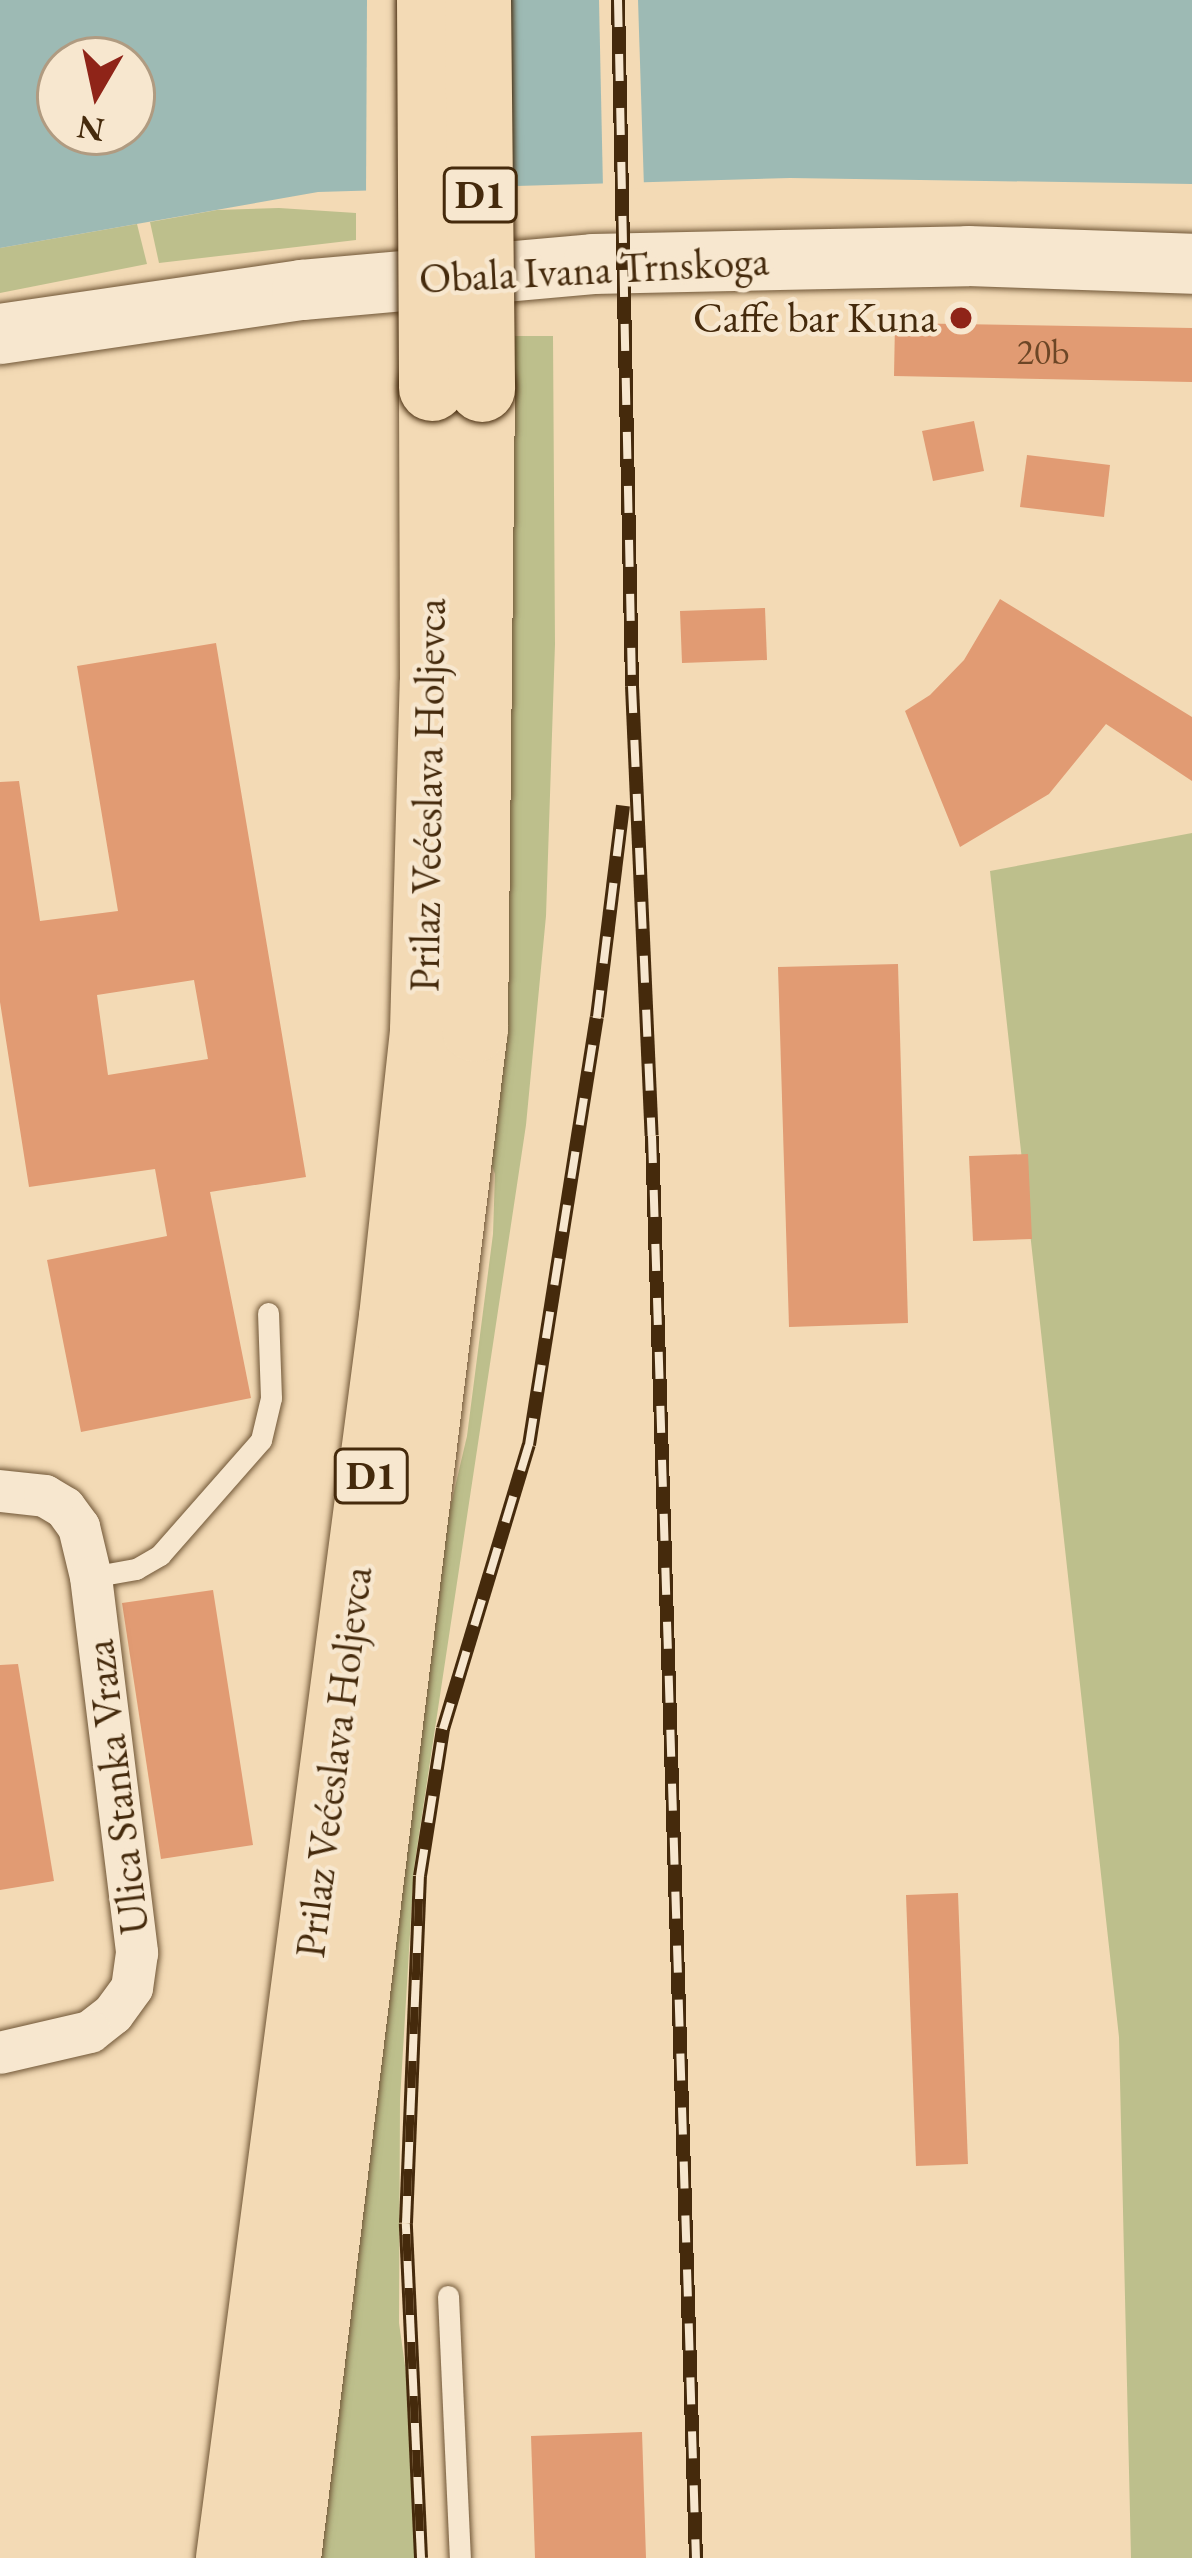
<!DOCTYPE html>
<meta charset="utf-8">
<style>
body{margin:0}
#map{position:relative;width:1192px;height:2558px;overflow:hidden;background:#f3dab5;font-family:"EB Garamond",serif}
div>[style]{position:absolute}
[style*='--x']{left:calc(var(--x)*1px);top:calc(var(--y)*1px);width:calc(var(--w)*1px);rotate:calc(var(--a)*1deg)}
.green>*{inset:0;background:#bdbf8c}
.water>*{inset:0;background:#9dbab4}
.pier>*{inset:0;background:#f3dab5}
.building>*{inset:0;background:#e19b73}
.roads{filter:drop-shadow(0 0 3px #705636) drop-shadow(0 0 3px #705636)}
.lane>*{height:21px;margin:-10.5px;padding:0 10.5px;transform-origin:10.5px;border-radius:10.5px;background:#f7e7cf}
.street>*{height:42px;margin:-21px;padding:0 21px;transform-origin:21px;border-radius:21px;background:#f7e7cf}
.secondary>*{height:60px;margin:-30px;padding:0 30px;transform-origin:30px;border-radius:30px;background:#f7e7cf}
.highway>*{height:66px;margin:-33px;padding:0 33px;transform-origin:33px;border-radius:33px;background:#f3dab5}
.rail>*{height:14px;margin-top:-7px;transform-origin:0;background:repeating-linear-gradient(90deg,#f7e7cf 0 27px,#452a0c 0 54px);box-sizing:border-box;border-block:3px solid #452a0c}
.bridges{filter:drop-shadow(0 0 3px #452a0c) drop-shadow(0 0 3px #452a0c)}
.highway-bridge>*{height:66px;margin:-33px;padding:0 33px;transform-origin:33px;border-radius:33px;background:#f3dab5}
.dots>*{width:33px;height:33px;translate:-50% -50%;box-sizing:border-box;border:6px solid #f7e7cf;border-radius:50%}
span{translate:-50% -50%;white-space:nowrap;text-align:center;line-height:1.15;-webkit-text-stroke:9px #f7e7cf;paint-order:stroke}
.number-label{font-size:36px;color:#6c4626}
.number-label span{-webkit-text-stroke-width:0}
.shield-label span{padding:3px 9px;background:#f7e7cf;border:3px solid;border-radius:9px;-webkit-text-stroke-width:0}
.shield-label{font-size:39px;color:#452a0c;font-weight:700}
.street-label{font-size:42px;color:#452a0c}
.poi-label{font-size:42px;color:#452a0c}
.right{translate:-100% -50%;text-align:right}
.north{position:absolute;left:36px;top:36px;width:120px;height:120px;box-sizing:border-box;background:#f7e7cf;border:3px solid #b09b81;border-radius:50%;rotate:189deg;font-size:33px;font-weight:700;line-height:48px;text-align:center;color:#452a0c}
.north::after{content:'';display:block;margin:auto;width:42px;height:54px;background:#8f2418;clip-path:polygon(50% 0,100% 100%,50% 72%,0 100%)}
</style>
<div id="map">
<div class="green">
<i style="clip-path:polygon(279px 208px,356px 213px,356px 240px,159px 263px,150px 222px,217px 210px)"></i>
<i style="clip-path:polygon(137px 224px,147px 264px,0 293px,0 248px)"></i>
<i style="clip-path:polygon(515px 336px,553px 336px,555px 644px,546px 916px,526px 1125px,414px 1868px,400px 2100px,399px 2323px,410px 2401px,415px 2558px,312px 2558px,434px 1577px,467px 1436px,493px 1234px,495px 1174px,487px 1151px)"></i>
<i style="clip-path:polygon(1192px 833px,1192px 2558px,1131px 2558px,1119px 2037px,990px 871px)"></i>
</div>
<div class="water">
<i style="clip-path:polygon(evenodd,0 0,1192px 0,1192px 184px,790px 178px,318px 192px,0 248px,0 0,60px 60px,132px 60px,132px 132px,60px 132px,60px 60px)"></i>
</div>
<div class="pier">
<i style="clip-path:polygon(367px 0,510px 0,510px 192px,366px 197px)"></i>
<i style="clip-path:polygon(599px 0,638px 0,644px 188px,603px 189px)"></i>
</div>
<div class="building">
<i style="clip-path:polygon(895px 323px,1192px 328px,1192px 382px,894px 376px)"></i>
<i style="clip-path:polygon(974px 421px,984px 471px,933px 481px,922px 431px)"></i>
<i style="clip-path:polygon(1027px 455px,1110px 465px,1104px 517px,1020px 507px)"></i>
<i style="clip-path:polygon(1000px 599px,1192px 717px,1192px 781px,1106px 724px,1049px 794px,960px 847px,905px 711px,930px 695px,964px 660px)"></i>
<i style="clip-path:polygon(765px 608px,767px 660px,682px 663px,680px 611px)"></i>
<i style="clip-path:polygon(evenodd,216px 643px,306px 1177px,210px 1192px,251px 1398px,81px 1432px,47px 1260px,167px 1236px,155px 1169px,29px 1187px,0 1002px,0 782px,19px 781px,40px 921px,118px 911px,77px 666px,216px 643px,194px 980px,208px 1059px,108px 1075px,97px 995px,194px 980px)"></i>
<i style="clip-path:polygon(898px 964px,908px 1323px,789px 1327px,778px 967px)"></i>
<i style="clip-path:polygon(1028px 1154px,1032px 1239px,973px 1241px,969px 1156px)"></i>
<i style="clip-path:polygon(213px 1590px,253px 1845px,161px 1859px,122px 1603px)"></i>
<i style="clip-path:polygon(18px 1664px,54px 1881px,0 1890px,0 1665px)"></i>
<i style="clip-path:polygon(958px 1893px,968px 2164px,916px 2166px,906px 1895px)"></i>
<i style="clip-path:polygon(642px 2432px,646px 2558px,535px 2558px,531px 2436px)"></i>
</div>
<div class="roads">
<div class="lane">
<i style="--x:91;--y:1577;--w:46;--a:-10.1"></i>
<i style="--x:136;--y:1569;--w:28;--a:-30"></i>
<i style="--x:160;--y:1555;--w:153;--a:-48.7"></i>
<i style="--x:261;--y:1440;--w:43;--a:-76.6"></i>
<i style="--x:271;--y:1398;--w:85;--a:-92"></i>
<i style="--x:448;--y:2296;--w:262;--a:87.4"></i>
</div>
<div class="street">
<i style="--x:0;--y:1491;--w:45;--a:6.3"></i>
<i style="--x:45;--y:1496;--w:23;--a:31"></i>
<i style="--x:65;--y:1508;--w:24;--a:54"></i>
<i style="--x:79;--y:1527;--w:51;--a:76.5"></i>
<i style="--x:91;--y:1577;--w:379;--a:83"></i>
<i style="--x:137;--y:1953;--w:35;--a:98"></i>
<i style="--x:132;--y:1988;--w:32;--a:126"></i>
<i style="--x:113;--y:2014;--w:29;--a:142"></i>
<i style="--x:90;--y:2032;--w:92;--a:166.9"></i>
</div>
<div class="secondary">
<i style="--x:0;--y:334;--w:305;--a:-8.3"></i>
<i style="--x:302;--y:290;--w:292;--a:-5.1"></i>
<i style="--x:593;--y:264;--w:375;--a:-1.2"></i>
<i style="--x:968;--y:256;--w:224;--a:2"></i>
</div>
<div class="highway">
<i style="--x:229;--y:2558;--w:1252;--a:-82.52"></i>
<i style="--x:392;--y:1317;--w:289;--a:-83.8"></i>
<i style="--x:423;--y:1030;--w:348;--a:-88.4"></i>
<i style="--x:433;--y:682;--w:294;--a:-90.2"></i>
<i style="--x:288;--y:2558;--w:1540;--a:-83.03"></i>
<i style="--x:475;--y:1029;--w:640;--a:-89.37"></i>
</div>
</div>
<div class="rail">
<i style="--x:618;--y:0;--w:686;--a:88.83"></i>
<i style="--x:632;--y:686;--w:450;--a:87.5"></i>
<i style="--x:652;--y:1136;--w:1423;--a:88.23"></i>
<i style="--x:421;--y:2558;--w:335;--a:-92.6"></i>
<i style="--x:406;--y:2223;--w:347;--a:-87.7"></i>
<i style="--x:420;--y:1876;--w:149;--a:-81.1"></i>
<i style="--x:443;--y:1729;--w:297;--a:-73.2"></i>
<i style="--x:529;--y:1445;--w:433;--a:-81"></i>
<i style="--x:597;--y:1017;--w:213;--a:-83"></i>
</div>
<div class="bridges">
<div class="highway-bridge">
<i style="--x:430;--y:0;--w:388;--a:89.7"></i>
<i style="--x:478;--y:0;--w:389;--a:89.4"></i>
</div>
</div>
<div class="dots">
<i style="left:961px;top:318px;background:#8f2418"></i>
</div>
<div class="number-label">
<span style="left:1043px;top:352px">20b</span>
</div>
<div class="shield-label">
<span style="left:480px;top:195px">D1</span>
<span style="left:371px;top:1476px">D1</span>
</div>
<div class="street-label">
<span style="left:594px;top:270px;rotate:-3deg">Obala Ivana Trnskoga</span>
<span style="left:428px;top:795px;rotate:-89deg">Prilaz Većeslava Holjevca</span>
<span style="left:334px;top:1762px;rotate:-83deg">Prilaz Većeslava Holjevca</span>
<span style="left:117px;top:1787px;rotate:-97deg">Ulica Stanka Vraza</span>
</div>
<div class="poi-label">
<span class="right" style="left:937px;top:318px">Caffe bar Kuna</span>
</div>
<div class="north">N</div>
</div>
